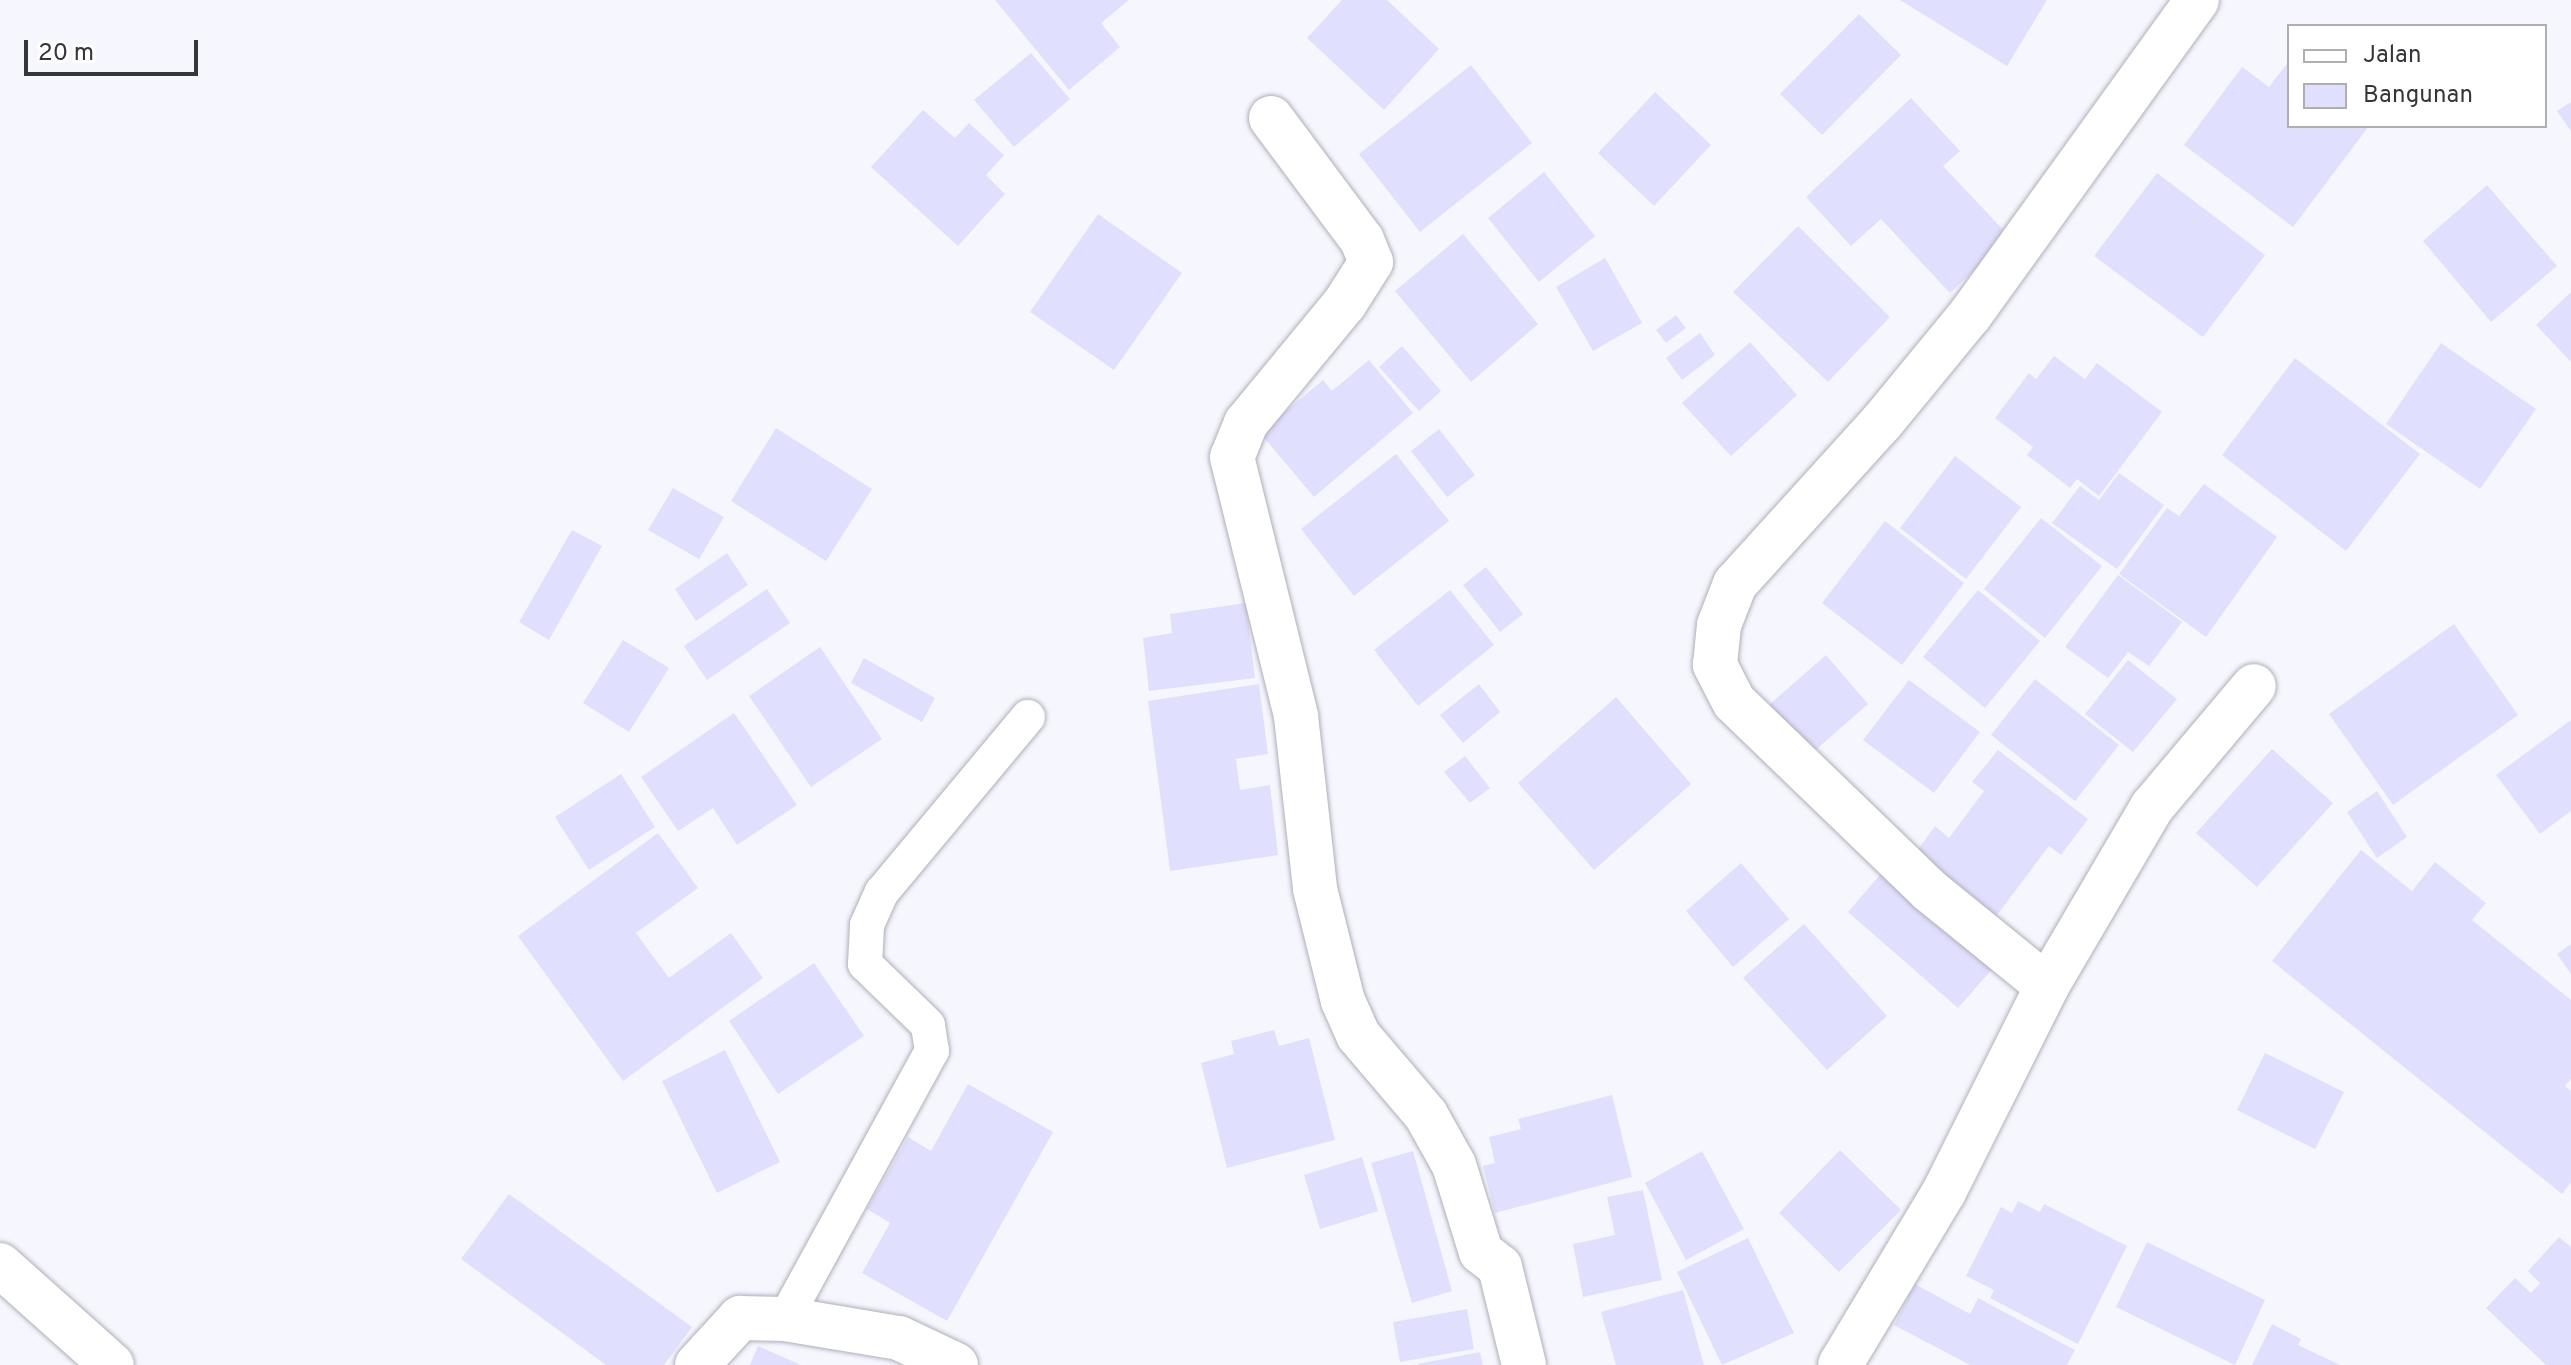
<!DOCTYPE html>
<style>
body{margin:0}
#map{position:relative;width:2571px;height:1365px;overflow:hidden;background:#f6f6fe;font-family:Overpass,sans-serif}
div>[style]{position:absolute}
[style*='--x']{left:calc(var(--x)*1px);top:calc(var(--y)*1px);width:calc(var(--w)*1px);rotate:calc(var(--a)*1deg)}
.building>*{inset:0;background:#e1dffe}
.roads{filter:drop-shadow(0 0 2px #afafb9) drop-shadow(0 0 2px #afafb9)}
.service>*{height:34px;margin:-17px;padding:0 17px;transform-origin:17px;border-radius:17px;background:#fff}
.minor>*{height:44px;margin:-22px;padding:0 22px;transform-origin:22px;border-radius:22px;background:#fff}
.secondary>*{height:44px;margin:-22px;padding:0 22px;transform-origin:22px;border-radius:22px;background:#fff}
span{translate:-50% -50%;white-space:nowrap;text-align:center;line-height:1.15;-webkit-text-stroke:7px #fff;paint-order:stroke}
.legend{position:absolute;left:2287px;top:24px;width:260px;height:104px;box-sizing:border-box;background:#fff;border:2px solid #afaeb0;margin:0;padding:10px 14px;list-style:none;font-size:24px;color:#363539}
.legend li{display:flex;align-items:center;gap:16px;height:40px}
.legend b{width:40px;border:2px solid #afaeb0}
.scale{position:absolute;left:24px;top:40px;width:174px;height:36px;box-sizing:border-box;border:4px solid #363539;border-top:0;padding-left:10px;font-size:24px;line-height:28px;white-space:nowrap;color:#363539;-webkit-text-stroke:6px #fff;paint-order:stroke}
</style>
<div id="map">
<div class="building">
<i style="clip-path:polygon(995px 0,1129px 0,1101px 23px,1120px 47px,1069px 90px)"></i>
<i style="clip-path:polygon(1342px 0,1387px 0,1439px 49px,1384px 110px,1307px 38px)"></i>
<i style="clip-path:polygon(1900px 0,2047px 0,2007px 66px)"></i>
<i style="clip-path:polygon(1859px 14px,1901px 55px,1822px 135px,1780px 94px)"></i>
<i style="clip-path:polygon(1031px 53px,1070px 99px,1014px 147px,974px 100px)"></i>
<i style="clip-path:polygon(2289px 61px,2289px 126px,2369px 126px,2293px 227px,2184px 145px,2242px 67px,2269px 87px)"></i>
<i style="clip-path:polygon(1471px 65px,1532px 143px,1420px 232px,1359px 154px)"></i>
<i style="clip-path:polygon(1655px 92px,1711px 145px,1654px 206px,1598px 153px)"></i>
<i style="clip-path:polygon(1911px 98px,1960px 151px,1943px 166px,2010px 237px,1950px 293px,1881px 219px,1851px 246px,1806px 197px)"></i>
<i style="clip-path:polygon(2571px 102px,2571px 131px,2557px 111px)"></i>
<i style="clip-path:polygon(923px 110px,955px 138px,969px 123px,1004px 155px,986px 175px,1005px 194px,958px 246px,871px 167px)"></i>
<i style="clip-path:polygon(1544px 172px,1595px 236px,1539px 282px,1488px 218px)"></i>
<i style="clip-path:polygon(2157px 173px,2265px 255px,2203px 337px,2094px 256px)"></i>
<i style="clip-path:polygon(2487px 185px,2557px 266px,2491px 322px,2423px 241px)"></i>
<i style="clip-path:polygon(1098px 214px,1182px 273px,1114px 370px,1030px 312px)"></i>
<i style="clip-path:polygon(1798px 226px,1890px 317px,1828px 382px,1733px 292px)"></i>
<i style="clip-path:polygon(1463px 234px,1538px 324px,1471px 382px,1395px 291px)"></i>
<i style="clip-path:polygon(1605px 258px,1642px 323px,1593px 351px,1556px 287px)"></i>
<i style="clip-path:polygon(2571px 292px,2571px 362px,2536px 325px)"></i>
<i style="clip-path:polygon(1676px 315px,1686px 328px,1666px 343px,1656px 330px)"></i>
<i style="clip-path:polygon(1700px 333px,1715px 355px,1682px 380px,1666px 358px)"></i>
<i style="clip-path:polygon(1750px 342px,1797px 395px,1731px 456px,1682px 403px)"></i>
<i style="clip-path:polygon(2441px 343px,2536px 409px,2480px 489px,2386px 424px)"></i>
<i style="clip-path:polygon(1402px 346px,1441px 391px,1419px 411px,1379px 367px)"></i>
<i style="clip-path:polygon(2054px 356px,2085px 379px,2097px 363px,2162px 412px,2099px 496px,2077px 479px,2070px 488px,2027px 455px,2033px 447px,1995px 418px,2029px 373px,2036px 379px)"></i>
<i style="clip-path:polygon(2295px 358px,2420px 454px,2346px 551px,2222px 455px)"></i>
<i style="clip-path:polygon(1369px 360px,1413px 413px,1314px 497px,1260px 433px,1323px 380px,1332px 391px)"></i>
<i style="clip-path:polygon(776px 428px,872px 489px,826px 561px,731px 501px)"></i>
<i style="clip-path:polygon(1439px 429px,1475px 475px,1447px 497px,1411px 451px)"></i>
<i style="clip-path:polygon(1396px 454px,1449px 521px,1354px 596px,1301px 529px)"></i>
<i style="clip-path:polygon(1955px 456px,2021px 507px,1966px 579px,1900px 528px)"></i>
<i style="clip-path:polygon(2119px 473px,2164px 505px,2117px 569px,2052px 523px,2080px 486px,2099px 500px)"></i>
<i style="clip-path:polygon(2204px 484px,2277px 537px,2206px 637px,2119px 574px,2167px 508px,2179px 516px)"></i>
<i style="clip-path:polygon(673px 488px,724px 517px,699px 559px,648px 530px)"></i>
<i style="clip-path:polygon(2041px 518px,2102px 566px,2045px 638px,1984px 589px)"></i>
<i style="clip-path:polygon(1885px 521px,1964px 583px,1902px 665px,1822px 603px)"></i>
<i style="clip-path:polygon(572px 530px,602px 546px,549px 640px,519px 622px)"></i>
<i style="clip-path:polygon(727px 553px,748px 585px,696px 621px,675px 589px)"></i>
<i style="clip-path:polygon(1486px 567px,1523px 614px,1500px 632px,1463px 585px)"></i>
<i style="clip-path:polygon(2118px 575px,2182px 622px,2149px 666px,2128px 652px,2108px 678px,2065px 647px)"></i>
<i style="clip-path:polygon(767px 589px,790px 623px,707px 680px,684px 646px)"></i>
<i style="clip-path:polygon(1450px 590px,1494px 645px,1418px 706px,1374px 650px)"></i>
<i style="clip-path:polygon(1978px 590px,2040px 641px,1985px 708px,1923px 657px)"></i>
<i style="clip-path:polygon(1246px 603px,1255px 678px,1149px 691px,1143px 638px,1172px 633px,1170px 614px)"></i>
<i style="clip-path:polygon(2454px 624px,2518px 715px,2393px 805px,2329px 714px)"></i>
<i style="clip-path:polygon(623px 640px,669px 668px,629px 732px,583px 703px)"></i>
<i style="clip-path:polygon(820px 647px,882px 739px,811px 787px,749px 696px)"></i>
<i style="clip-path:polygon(1826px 655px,1868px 704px,1811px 754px,1769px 705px)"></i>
<i style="clip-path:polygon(864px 658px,935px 698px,922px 722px,851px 683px)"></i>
<i style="clip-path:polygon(2128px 660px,2177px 699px,2133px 752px,2085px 714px)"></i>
<i style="clip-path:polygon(2035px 679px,2119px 745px,2075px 801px,1991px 735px)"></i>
<i style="clip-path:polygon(1909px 680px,1980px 732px,1934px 793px,1863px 740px)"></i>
<i style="clip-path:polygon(1259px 684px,1268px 754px,1236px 759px,1240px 790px,1270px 785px,1278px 855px,1170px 871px,1148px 701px)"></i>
<i style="clip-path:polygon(1479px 684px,1500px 712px,1463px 743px,1440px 715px)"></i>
<i style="clip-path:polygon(1616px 697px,1691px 784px,1594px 870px,1518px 783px)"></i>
<i style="clip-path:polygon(734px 713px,797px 805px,737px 845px,713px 808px,678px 831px,641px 777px)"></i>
<i style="clip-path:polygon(2571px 720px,2571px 811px,2540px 834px,2496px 775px)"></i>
<i style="clip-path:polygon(2272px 749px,2333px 803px,2257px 887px,2196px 833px)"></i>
<i style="clip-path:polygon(1998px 750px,2088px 819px,2061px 855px,2049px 846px,1991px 923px,1910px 861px,1935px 826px,1949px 838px,1984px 791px,1972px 782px)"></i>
<i style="clip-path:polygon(1465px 756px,1490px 788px,1470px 803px,1444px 772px)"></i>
<i style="clip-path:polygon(621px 774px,655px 827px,589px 870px,555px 817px)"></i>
<i style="clip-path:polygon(2377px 791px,2407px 837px,2377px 858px,2347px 812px)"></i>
<i style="clip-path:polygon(658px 833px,698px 888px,636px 933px,669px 978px,731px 933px,763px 978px,623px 1081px,518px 936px)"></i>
<i style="clip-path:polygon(2361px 850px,2412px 891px,2435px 862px,2486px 903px,2472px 920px,2571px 1000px,2571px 1079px,2565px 1086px,2571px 1091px,2571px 1182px,2562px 1194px,2272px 961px)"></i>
<i style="clip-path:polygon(1892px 861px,2003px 957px,1958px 1008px,1848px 912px)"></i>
<i style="clip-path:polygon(1741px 863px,1789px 919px,1733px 967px,1686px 911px)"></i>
<i style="clip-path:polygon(1804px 924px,1887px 1016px,1827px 1070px,1743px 978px)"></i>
<i style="clip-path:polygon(2571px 944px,2571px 974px,2557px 954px)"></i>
<i style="clip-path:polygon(814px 963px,864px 1036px,778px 1094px,729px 1021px)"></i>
<i style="clip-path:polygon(1274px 1030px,1279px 1046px,1309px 1038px,1335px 1140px,1227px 1168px,1201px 1063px,1234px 1054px,1231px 1041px)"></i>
<i style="clip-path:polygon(725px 1050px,780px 1162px,717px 1193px,662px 1081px)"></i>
<i style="clip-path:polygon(2265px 1053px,2344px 1092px,2315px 1149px,2237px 1110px)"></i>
<i style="clip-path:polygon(968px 1084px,1053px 1132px,947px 1321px,862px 1273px,890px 1223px,867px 1209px,908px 1137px,931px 1151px)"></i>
<i style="clip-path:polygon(1612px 1095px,1632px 1177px,1495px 1213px,1483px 1166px,1495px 1163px,1489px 1137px,1521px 1129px,1518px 1119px)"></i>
<i style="clip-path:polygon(1840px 1150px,1901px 1210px,1839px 1272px,1779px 1213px)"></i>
<i style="clip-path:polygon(1413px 1151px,1452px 1291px,1412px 1303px,1371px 1163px)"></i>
<i style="clip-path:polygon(1702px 1151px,1744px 1229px,1686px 1260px,1645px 1183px)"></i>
<i style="clip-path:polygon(1362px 1157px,1378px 1211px,1320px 1229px,1304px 1175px)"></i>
<i style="clip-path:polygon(1643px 1190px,1662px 1280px,1583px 1297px,1573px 1244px,1615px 1235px,1607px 1197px)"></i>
<i style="clip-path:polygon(509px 1194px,692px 1327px,664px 1365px,606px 1365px,461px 1259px)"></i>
<i style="clip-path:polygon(2018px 1201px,2040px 1212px,2044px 1204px,2127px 1246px,2078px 1344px,1990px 1298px,1994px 1290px,1966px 1276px,2001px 1207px,2012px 1213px)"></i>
<i style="clip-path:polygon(2559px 1237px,2571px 1247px,2571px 1365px,2546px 1365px,2486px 1308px,2515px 1278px,2531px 1293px,2540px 1283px,2528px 1271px)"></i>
<i style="clip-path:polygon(1748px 1238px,1794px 1333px,1722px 1365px,1677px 1272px)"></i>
<i style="clip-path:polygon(2147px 1242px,2265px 1300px,2235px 1365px,2116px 1307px)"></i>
<i style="clip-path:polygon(1915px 1284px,1970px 1314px,1978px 1298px,2075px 1350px,2067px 1365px,1970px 1365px,1894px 1325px)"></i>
<i style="clip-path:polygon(1683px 1290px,1704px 1365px,1616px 1365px,1601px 1312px)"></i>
<i style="clip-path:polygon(1467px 1309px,1474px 1349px,1400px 1362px,1393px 1322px)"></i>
<i style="clip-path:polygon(2272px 1324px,2301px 1339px,2298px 1345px,2340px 1365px,2252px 1365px)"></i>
<i style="clip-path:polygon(758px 1346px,801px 1365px,750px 1365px)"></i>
<i style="clip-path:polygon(1480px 1352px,1483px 1365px,1418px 1365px,1418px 1364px)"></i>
</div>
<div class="roads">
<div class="service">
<i style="--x:785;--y:1319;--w:306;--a:-61.3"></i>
<i style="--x:932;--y:1051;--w:26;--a:-99"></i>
<i style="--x:928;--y:1025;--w:88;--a:-135.9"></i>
<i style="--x:865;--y:964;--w:39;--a:-87"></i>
<i style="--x:867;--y:925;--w:36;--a:-66"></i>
<i style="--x:882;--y:892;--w:228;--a:-50.2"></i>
</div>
<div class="minor">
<i style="--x:1271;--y:118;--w:152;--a:53.3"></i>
<i style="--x:1362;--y:240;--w:24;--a:68"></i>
<i style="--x:1371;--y:262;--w:49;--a:122.4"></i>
<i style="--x:1345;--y:303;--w:156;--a:129.5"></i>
<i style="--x:1246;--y:423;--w:37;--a:112"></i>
<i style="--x:1232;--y:457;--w:267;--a:76.1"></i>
<i style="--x:1296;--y:716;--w:174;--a:83.7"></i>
<i style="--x:1315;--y:889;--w:115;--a:76"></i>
<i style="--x:1343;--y:1001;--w:37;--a:66"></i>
<i style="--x:1358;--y:1035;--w:105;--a:49.6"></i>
<i style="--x:1426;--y:1115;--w:57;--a:60.8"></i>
<i style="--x:1454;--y:1165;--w:91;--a:72.8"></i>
<i style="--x:1481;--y:1252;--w:24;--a:38"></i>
<i style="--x:1500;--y:1267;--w:101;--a:76.2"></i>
<i style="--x:2047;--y:986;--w:151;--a:-140.9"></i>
<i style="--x:1930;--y:891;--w:272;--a:-136"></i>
<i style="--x:1734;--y:702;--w:42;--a:-117.2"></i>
<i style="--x:1715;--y:665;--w:40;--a:-84.3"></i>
<i style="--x:1719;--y:625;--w:44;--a:-68.7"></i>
<i style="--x:1735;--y:584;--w:219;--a:-47.8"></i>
<i style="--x:1882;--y:422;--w:139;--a:-50.6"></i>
<i style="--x:1970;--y:315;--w:388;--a:-54.2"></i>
<i style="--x:697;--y:1365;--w:64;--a:-47.5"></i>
<i style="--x:740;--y:1318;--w:45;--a:1.3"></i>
<i style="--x:785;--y:1319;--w:116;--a:9.5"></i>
<i style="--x:899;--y:1338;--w:63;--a:25.3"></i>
<i style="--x:1840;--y:1365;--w:202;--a:-59"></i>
<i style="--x:1944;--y:1192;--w:230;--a:-63.4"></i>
<i style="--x:2047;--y:986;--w:208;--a:-59.6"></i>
<i style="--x:2152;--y:807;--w:158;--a:-49.9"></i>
</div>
<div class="secondary">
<i style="--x:0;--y:1265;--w:150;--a:41.8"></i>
</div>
</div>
<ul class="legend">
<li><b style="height:10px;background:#fff"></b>Jalan</li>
<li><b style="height:22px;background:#e1dffe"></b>Bangunan</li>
</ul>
<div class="scale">20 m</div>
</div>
